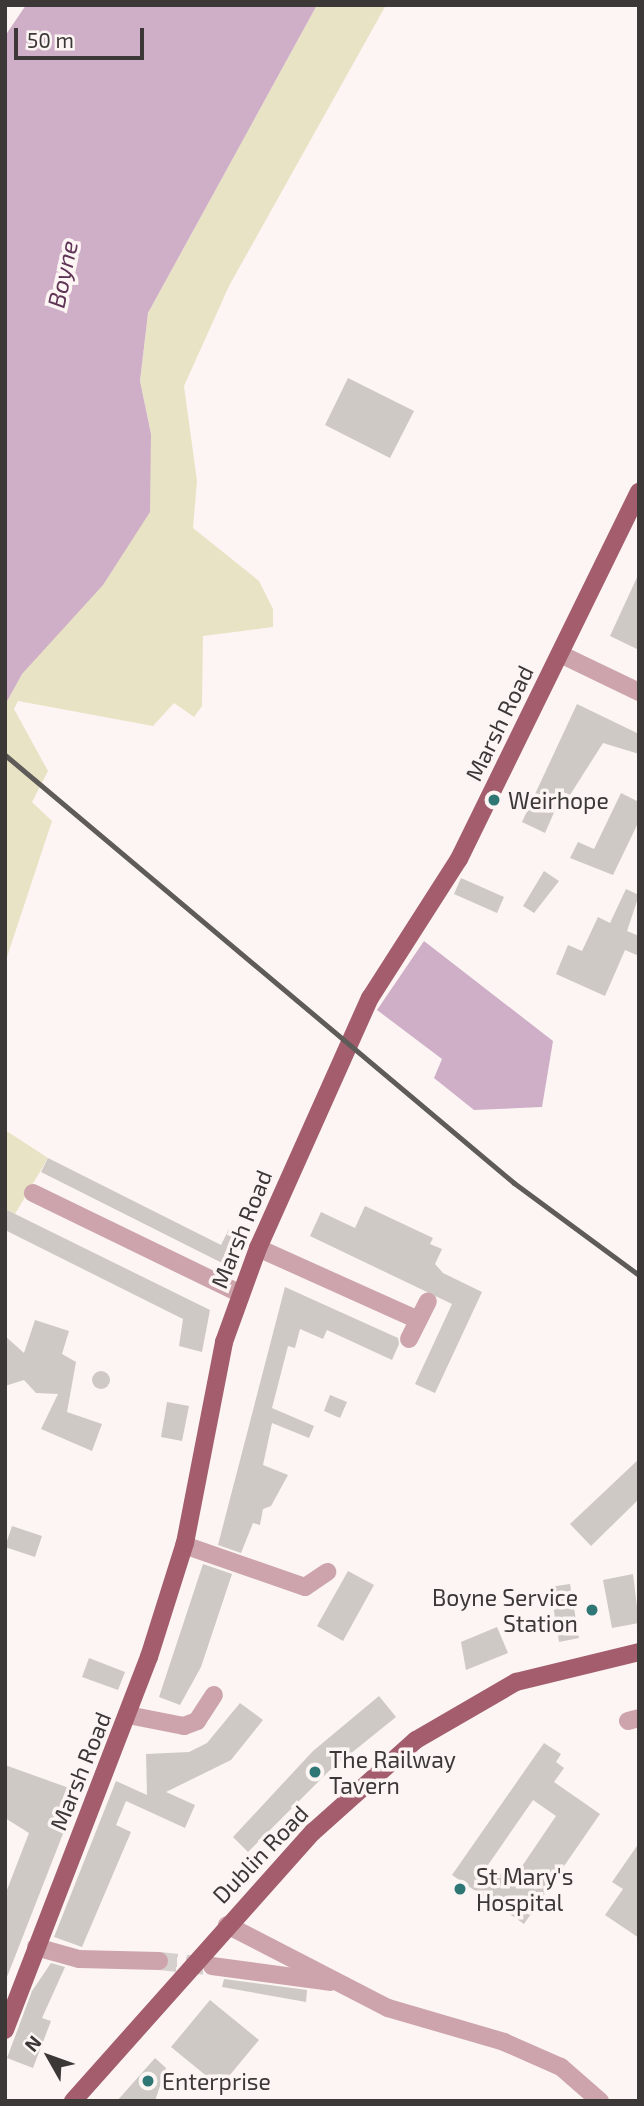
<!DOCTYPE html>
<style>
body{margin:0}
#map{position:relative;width:644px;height:2106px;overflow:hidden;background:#fcf5f3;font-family:"Exo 2",sans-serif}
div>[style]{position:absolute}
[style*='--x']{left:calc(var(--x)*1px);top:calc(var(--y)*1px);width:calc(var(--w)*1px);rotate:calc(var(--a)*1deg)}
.green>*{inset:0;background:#e9e3c5}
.water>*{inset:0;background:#cfafc7}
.building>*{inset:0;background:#cec9c5}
.round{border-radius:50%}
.minor-tunnel>*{height:18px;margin-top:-9px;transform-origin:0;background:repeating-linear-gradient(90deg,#d5cfcd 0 18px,transparent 0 27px)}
.minor>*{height:18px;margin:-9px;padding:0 9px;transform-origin:9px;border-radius:9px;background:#cda4ab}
.major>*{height:18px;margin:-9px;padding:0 9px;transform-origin:9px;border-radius:9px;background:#a35d6d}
.rail>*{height:5px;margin:-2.5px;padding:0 2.5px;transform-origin:2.5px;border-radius:2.5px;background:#5e5b59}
.dots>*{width:19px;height:19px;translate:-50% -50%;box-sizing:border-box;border:4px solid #fcf5f3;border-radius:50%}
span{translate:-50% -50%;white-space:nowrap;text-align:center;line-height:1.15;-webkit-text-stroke:7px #fcf5f3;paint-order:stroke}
.street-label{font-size:23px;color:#3b3837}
.poi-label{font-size:23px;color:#3b3837}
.left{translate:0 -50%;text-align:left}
.right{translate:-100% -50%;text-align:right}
.water-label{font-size:24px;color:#5f3456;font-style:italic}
.frame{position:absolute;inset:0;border:7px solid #3b3837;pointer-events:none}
.north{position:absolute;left:14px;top:2022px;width:70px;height:70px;-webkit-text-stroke:5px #fcf5f3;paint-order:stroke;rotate:310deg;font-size:19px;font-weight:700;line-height:28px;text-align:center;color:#3b3837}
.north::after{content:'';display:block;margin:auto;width:24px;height:32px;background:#3b3837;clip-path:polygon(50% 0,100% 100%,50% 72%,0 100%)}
.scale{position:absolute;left:14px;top:28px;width:130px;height:32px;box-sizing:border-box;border:4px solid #3b3837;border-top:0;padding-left:9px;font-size:21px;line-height:24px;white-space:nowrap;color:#3b3837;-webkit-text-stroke:5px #fcf5f3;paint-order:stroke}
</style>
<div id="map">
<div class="green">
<i style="clip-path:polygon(317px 5px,386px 5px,229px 286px,184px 386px,197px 481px,193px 528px,259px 581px,273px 609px,273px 627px,203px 636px,202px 706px,194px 717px,174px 703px,153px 726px,18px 701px,14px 709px,48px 771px,32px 802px,52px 821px,5px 963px,5px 705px,151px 434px,140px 381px,148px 313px)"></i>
<i style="clip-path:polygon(5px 1130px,48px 1158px,15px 1214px,5px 1209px)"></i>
</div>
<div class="water">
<i style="clip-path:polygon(26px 5px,317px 5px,148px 313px,140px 381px,151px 434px,150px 512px,103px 585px,22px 674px,5px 705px,5px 36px)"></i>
<i style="clip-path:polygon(424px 941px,553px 1041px,542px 1107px,474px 1110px,434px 1078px,442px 1059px,377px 1010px)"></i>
</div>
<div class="building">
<i style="clip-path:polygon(348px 378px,414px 411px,390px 458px,325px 425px)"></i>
<i style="clip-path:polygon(639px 573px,639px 650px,610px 636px)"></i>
<i style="clip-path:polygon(577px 704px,639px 734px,639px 754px,603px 743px,570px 795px,563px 792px,545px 833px,522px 822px)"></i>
<i style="clip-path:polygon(621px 793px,639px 802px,639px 821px,613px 875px,570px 858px,578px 842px,594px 849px)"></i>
<i style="clip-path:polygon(544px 871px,559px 881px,534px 913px,523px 906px)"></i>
<i style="clip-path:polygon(461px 878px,504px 897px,497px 913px,454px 894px)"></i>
<i style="clip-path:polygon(626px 889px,639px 895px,627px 931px,639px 936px,639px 956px,625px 950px,605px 996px,556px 974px,568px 945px,582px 951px,598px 917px,610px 923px)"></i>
<i style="clip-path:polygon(48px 1158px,221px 1245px,229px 1229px,243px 1236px,228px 1266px,41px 1172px)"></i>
<i style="clip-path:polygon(365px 1206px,433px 1238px,430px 1244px,442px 1249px,435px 1264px,443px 1273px,482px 1292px,435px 1393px,415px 1384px,452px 1304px,310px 1236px,321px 1212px,355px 1228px)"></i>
<i style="clip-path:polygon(5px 1209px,210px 1310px,202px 1352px,179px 1346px,183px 1319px,5px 1230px)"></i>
<i style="clip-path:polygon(285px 1287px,398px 1338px,399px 1344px,392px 1360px,327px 1330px,323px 1339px,300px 1329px,295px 1348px,288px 1346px,272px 1408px,314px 1426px,309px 1438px,272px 1423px,263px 1465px,288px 1475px,271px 1506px,263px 1509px,260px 1525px,253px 1523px,241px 1553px,218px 1545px)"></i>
<i style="clip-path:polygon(35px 1320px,69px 1331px,62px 1354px,76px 1362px,67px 1412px,102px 1424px,92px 1451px,41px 1429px,58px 1394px,36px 1393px,24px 1380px,5px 1386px,5px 1336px,24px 1353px)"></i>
<i class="round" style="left:92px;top:1371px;width:18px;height:18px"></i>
<i style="clip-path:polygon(330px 1395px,347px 1402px,340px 1418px,324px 1411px)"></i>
<i style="clip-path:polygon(167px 1402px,189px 1406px,182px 1441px,161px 1437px)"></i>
<i style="clip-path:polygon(639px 1459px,639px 1499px,591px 1546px,570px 1524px)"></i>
<i style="clip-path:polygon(12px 1526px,42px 1536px,35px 1557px,5px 1547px)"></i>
<i style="clip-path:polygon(203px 1564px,232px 1574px,201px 1667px,180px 1705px,159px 1697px)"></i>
<i style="clip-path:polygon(348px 1571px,374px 1585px,343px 1641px,317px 1626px)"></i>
<i style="clip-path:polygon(633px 1574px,639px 1623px,612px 1628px,603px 1580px)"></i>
<i style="clip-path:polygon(570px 1584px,579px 1638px,559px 1642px,550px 1587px)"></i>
<i style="clip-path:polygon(497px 1627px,508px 1653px,466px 1670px,461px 1642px)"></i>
<i style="clip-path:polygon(89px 1658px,125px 1672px,118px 1690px,82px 1677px)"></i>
<i style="clip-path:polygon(379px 1696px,396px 1717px,329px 1771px,248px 1852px,233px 1837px,313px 1751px)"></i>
<i style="clip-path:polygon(240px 1703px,263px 1720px,231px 1760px,166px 1792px,195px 1805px,185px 1828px,126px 1801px,116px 1825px,131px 1832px,82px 1947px,54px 1937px,116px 1781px,147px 1795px,146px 1754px,189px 1752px,207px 1743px)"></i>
<i style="clip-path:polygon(evenodd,544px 1743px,561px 1754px,556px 1762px,564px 1768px,554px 1782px,600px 1814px,524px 1924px,452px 1875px,544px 1743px,533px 1800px,556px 1816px,512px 1881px,488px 1865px,533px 1800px)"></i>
<i style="clip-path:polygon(5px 1765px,69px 1788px,57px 1822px,66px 1826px,7px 1977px,5px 1895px,29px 1833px,5px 1818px)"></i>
<i style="clip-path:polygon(639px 1843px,639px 1938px,605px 1915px,623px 1889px,612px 1882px)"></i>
<i style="clip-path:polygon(51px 1963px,65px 1967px,42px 2018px,51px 2021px,33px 2068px,7px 2058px,32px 1991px)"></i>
<i style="clip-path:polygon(224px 1979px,307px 1990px,306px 2002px,222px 1987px)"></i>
<i style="clip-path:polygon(210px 2000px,259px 2040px,220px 2087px,171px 2047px)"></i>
<i style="clip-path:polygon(155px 2058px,166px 2068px,155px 2101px,117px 2101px)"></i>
</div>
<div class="minor-tunnel">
<i style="--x:159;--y:1961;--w:49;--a:5.8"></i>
</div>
<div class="minor">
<i style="--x:560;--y:654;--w:88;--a:25.7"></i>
<i style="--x:33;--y:1193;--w:231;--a:25.9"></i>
<i style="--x:258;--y:1248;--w:175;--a:24.2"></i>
<i style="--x:409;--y:1339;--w:42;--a:-63.4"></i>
<i style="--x:184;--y:1545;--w:128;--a:19.1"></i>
<i style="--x:305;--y:1587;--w:27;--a:-34"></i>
<i style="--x:128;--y:1715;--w:57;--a:11.1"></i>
<i style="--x:184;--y:1726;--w:14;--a:-21"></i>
<i style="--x:197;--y:1721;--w:31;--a:-57"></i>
<i style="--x:628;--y:1721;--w:11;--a:-15"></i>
<i style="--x:227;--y:1925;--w:181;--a:27.3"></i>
<i style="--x:388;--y:2008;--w:121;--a:16.3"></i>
<i style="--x:504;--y:2042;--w:62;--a:23.7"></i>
<i style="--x:561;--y:2067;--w:52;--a:41.1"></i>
<i style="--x:36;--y:1947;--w:45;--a:15.6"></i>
<i style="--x:79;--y:1959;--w:80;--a:1.4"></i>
<i style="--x:212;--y:1966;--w:119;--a:7.7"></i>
</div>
<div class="major">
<i style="--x:5;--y:2030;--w:400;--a:-68.9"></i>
<i style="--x:149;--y:1657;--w:120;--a:-72.5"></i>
<i style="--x:185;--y:1543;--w:205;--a:-79"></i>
<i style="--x:224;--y:1342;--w:100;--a:-70.1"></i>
<i style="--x:258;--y:1248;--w:274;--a:-65.9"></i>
<i style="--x:370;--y:998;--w:165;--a:-57.4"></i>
<i style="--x:459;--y:859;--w:409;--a:-63.9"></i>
<i style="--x:73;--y:2101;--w:361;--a:-48.3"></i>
<i style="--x:313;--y:1832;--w:138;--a:-41.8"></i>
<i style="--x:416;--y:1740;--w:116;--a:-30.1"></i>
<i style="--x:516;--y:1682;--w:127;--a:-13.7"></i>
</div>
<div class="rail">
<i style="--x:5;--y:755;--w:665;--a:40.06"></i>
<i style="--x:514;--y:1183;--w:155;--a:36.4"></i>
</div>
<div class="dots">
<i style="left:494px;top:800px;background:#2e7775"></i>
<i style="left:592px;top:1610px;background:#2e7775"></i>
<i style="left:315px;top:1772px;background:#2e7775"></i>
<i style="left:460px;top:1889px;background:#2e7775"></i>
<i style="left:148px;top:2081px;background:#2e7775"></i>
</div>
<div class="street-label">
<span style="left:499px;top:723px;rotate:-64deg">Marsh Road</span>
<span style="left:241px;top:1229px;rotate:-68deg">Marsh Road</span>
<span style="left:80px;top:1771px;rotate:-68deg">Marsh Road</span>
<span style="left:260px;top:1854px;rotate:-46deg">Dublin Road</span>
</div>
<div class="poi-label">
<span class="left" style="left:508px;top:800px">Weirhope</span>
<span class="right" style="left:578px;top:1610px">Boyne Service<br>Station</span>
<span class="left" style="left:329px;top:1772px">The Railway<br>Tavern</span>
<span class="left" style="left:476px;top:1889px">St Mary's<br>Hospital</span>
<span class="left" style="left:162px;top:2081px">Enterprise</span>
</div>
<div class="water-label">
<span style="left:62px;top:274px;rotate:-78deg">Boyne</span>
</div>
<div class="frame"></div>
<div class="north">N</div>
<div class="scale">50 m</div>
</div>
